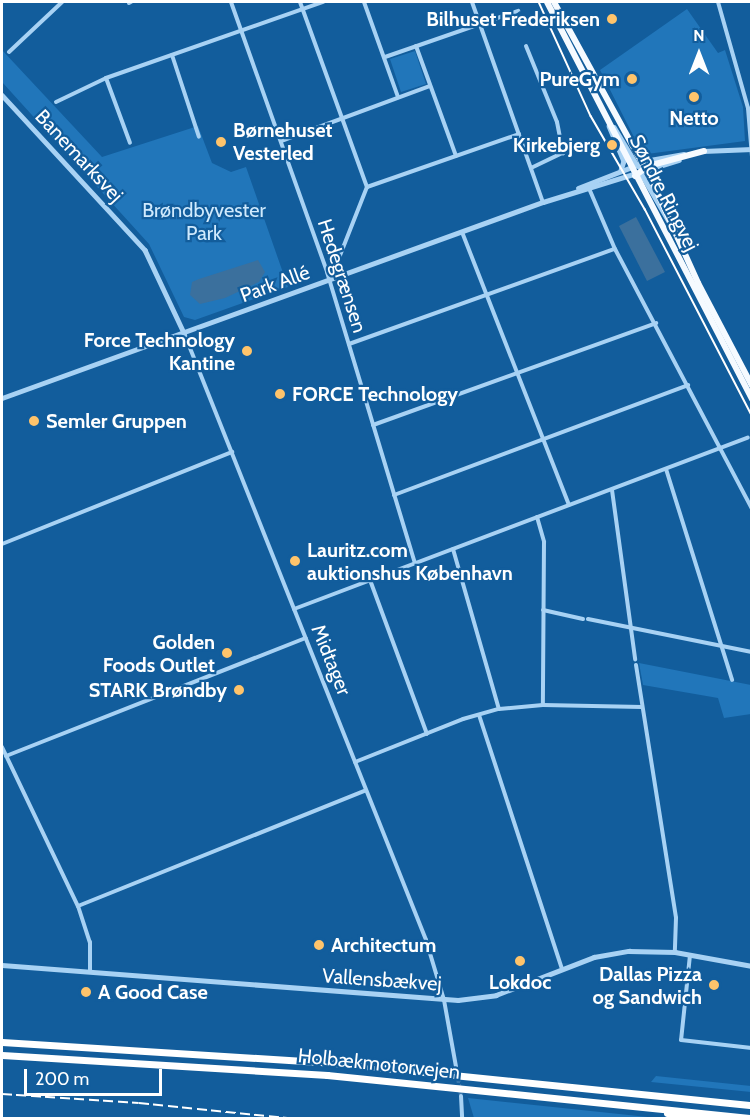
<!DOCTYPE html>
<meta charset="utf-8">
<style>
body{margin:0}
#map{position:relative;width:753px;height:1120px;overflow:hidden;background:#125d9c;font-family:Cabin,sans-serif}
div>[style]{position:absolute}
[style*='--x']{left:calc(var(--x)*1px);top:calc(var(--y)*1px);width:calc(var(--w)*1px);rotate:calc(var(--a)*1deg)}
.green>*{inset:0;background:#2176ba}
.water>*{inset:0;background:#3b709d}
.minor-tunnel>*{height:4px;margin-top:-2px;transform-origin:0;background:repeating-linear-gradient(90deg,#3675ab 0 4px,transparent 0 6px)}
.minor>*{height:4px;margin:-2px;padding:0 2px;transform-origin:2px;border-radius:2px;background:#a8d2f4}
.tertiary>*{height:4.5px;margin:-2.25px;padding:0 2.25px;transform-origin:2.25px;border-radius:2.25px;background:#a8d2f4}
.primary>*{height:6px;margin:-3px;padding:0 3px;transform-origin:3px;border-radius:3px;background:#f5faff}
.motorway>*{height:7px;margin:-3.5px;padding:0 3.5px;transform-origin:3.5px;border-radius:3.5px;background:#fff}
.tram>*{height:1.5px;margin:-0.75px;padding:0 0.75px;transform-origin:0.75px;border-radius:0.75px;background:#fff}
.rail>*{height:1.5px;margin-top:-0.75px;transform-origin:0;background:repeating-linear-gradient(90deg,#fff 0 10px,transparent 0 14.5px)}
.dots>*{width:16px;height:16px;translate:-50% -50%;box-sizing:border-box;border:3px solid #125d9c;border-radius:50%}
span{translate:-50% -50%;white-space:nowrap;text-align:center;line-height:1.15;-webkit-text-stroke:4.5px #125d9c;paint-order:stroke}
.poi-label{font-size:20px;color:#fff;font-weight:700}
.right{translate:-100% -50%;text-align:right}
.left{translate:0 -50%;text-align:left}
.street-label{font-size:20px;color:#fff}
.park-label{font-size:20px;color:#d0eafd}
.frame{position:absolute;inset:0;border:3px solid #fff;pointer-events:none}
.north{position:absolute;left:669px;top:24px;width:60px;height:60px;-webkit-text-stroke:4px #125d9c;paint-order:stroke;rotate:0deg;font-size:16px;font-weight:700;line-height:24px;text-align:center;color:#fff}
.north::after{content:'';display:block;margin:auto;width:21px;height:27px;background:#fff;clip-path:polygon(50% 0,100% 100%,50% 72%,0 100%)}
.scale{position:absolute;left:24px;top:1069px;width:138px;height:27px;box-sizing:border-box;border:3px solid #fff;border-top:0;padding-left:8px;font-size:18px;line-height:21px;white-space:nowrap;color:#fff;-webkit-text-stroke:4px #125d9c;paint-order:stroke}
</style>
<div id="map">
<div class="green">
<i style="clip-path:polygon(687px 9px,718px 53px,725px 50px,743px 107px,745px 141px,647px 154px,641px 151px,600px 70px)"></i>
<i style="clip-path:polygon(2px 50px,102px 157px,198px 126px,212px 163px,231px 172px,246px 167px,288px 287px,195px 320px,184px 317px,149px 244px,2px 82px)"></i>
<i style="clip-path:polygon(415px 51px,426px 84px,401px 92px,390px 59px)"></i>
<i style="clip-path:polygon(639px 663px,751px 685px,751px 714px,724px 718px,718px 698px,643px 685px)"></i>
<i style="clip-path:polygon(656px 1076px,751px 1086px,751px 1092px,651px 1082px)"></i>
<i style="clip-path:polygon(468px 1098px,657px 1118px,474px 1118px)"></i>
</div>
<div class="water">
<i style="clip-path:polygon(636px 217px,665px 272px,647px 281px,619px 226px)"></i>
<i style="clip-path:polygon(258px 260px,265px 272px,259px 282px,225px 298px,200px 304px,190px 295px,192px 282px,199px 279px)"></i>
</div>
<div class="minor-tunnel">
<i style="--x:456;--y:1067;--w:29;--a:80"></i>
</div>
<div class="minor">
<i style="--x:231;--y:2;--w:287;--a:70.4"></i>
<i style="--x:327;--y:272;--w:304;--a:73.2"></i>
<i style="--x:300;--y:2;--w:197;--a:70.1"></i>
<i style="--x:364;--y:2;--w:101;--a:70.3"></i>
<i style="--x:472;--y:2;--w:212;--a:70.5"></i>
<i style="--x:718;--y:2;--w:110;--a:74.2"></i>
<i style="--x:748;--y:108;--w:49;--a:85.3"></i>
<i style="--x:129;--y:3;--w:2;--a:-27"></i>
<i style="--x:416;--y:46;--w:117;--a:70"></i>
<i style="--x:526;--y:46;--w:82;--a:67.8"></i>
<i style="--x:557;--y:122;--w:32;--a:79"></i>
<i style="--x:9;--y:52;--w:73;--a:-43.3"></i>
<i style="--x:172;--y:55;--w:86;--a:71.8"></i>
<i style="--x:385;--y:57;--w:141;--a:-19.1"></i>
<i style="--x:106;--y:78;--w:69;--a:69.7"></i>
<i style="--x:56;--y:102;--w:55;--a:-25.6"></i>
<i style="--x:106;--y:78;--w:230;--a:-19.3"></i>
<i style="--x:281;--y:141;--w:159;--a:-20.3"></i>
<i style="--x:531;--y:168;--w:58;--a:-25.7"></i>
<i style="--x:588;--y:186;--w:69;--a:66.8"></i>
<i style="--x:615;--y:249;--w:294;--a:62.2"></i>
<i style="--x:367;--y:187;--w:161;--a:-19.2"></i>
<i style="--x:462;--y:232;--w:293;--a:68.6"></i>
<i style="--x:337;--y:263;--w:82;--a:-68.5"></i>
<i style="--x:184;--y:333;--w:653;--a:68.26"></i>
<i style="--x:426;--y:940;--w:63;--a:73.3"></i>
<i style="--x:444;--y:1000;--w:68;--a:79.8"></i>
<i style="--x:349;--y:344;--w:282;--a:-19.7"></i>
<i style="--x:373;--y:425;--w:301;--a:-19.8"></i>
<i style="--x:666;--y:469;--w:221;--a:72.6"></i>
<i style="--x:612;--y:490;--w:171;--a:82.2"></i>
<i style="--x:394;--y:495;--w:314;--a:-20.5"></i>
<i style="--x:537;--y:517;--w:26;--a:74"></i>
<i style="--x:544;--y:542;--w:163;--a:90.4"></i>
<i style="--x:2;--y:544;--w:248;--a:-21.8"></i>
<i style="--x:453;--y:549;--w:166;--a:74"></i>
<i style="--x:370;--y:580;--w:164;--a:69.7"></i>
<i style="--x:294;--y:609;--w:485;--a:-20.7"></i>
<i style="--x:543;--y:610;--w:41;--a:12.7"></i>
<i style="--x:588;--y:619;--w:167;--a:11.4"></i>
<i style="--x:636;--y:665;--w:256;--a:81"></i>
<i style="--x:676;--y:918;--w:34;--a:92"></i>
<i style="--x:479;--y:715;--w:267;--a:71.9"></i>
<i style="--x:2;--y:747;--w:176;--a:64.5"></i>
<i style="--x:78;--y:906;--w:38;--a:72"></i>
<i style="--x:90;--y:942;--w:30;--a:90"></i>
<i style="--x:6;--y:756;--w:322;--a:-21.5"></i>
<i style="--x:355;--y:762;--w:116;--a:-21.7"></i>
<i style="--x:463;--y:719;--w:37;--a:-16"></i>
<i style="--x:499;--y:709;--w:44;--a:-5.2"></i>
<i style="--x:543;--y:705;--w:99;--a:1.2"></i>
<i style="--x:78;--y:906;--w:310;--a:-21.9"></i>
<i style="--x:690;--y:955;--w:85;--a:96"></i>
<i style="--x:681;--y:1040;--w:71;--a:6.4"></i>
<i style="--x:461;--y:1096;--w:22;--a:87"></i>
</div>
<div class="tertiary">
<i style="--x:2;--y:95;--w:211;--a:47.3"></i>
<i style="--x:145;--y:250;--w:92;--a:64.8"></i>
<i style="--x:609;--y:126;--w:38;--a:67"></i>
<i style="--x:624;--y:161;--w:9;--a:108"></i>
<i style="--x:614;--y:127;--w:44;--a:58.8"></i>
<i style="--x:637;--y:165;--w:10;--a:37"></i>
<i style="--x:703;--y:151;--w:49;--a:-2.3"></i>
<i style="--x:641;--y:173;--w:58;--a:59.9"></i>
<i style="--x:578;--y:188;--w:77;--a:-21.3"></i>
<i style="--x:650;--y:160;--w:34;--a:-10"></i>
<i style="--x:2;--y:398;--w:575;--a:-19.92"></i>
<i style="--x:543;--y:202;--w:142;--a:-17.2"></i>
<i style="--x:2;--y:965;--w:457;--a:4.4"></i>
<i style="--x:458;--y:1000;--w:38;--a:-7"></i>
<i style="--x:496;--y:995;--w:105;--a:-21.2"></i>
<i style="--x:594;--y:957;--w:36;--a:-10"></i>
<i style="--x:629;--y:951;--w:46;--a:1.2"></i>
<i style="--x:675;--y:952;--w:78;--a:10.3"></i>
</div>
<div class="primary">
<i style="--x:547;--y:2;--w:447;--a:62.7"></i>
<i style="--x:554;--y:2;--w:204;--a:61.3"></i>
<i style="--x:652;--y:181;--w:112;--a:65.7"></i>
<i style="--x:698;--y:283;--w:116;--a:62.3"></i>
<i style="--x:635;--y:176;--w:16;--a:-38"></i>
<i style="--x:648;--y:166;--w:58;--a:-15"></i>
</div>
<div class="motorway">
<i style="--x:2;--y:1042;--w:334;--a:3.6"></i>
<i style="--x:335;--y:1063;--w:419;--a:5.8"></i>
<i style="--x:2;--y:1055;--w:326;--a:3.5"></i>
<i style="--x:327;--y:1075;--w:427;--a:5.8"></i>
<i style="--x:667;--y:1113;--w:32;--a:9"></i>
</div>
<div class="tram">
<i style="--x:539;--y:2;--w:125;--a:65.5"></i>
<i style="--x:591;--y:116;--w:108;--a:59.9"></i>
<i style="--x:645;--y:209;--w:232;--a:62.6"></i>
</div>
<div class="rail">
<i style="--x:2;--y:1094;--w:137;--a:3.8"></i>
<i style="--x:139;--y:1103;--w:149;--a:5.8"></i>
</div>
<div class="dots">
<i style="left:612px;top:19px;background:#ffc46b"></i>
<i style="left:632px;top:79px;background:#ffc46b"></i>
<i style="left:694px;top:97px;background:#ffc46b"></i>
<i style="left:221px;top:142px;background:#ffc46b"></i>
<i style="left:612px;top:145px;background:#ffc46b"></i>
<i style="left:247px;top:351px;background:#ffc46b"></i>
<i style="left:280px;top:394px;background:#ffc46b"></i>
<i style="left:34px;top:421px;background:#ffc46b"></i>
<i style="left:295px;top:561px;background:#ffc46b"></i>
<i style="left:227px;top:653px;background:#ffc46b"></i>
<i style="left:239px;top:690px;background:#ffc46b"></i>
<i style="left:319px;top:945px;background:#ffc46b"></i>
<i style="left:520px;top:961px;background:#ffc46b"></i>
<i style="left:714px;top:985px;background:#ffc46b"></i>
<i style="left:86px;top:992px;background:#ffc46b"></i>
</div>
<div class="poi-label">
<span class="right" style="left:600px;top:19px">Bilhuset Frederiksen</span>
<span class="right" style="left:620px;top:79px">PureGym</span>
<span style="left:694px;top:118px">Netto</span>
<span class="left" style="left:233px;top:142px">Børnehuset<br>Vesterled</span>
<span class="right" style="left:600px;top:145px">Kirkebjerg</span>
<span class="right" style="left:235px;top:352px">Force Technology<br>Kantine</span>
<span class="left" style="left:292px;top:394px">FORCE Technology</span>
<span class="left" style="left:46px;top:421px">Semler Gruppen</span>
<span class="left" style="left:307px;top:562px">Lauritz.com<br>auktionshus København</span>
<span class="right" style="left:215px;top:654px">Golden<br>Foods Outlet</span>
<span class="right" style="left:227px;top:690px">STARK Brøndby</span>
<span class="left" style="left:331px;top:945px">Architectum</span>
<span class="right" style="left:702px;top:986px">Dallas Pizza<br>og Sandwich</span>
<span style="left:520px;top:982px">Lokdoc</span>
<span class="left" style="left:98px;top:992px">A Good Case</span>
</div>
<div class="street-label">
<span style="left:79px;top:156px;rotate:47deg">Banemarksvej</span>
<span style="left:664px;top:193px;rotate:63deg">Søndre Ringvej</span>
<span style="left:342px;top:276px;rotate:72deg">Hedegrænsen</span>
<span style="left:275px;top:284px;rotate:-20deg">Park Allé</span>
<span style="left:331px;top:660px;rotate:68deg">Midtager</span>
<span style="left:382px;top:980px;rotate:4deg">Vallensbækvej</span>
<span style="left:379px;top:1064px;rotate:6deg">Holbækmotorvejen</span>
</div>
<div class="park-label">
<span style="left:204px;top:222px">Brøndbyvester<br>Park</span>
</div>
<div class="frame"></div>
<div class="north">N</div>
<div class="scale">200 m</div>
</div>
